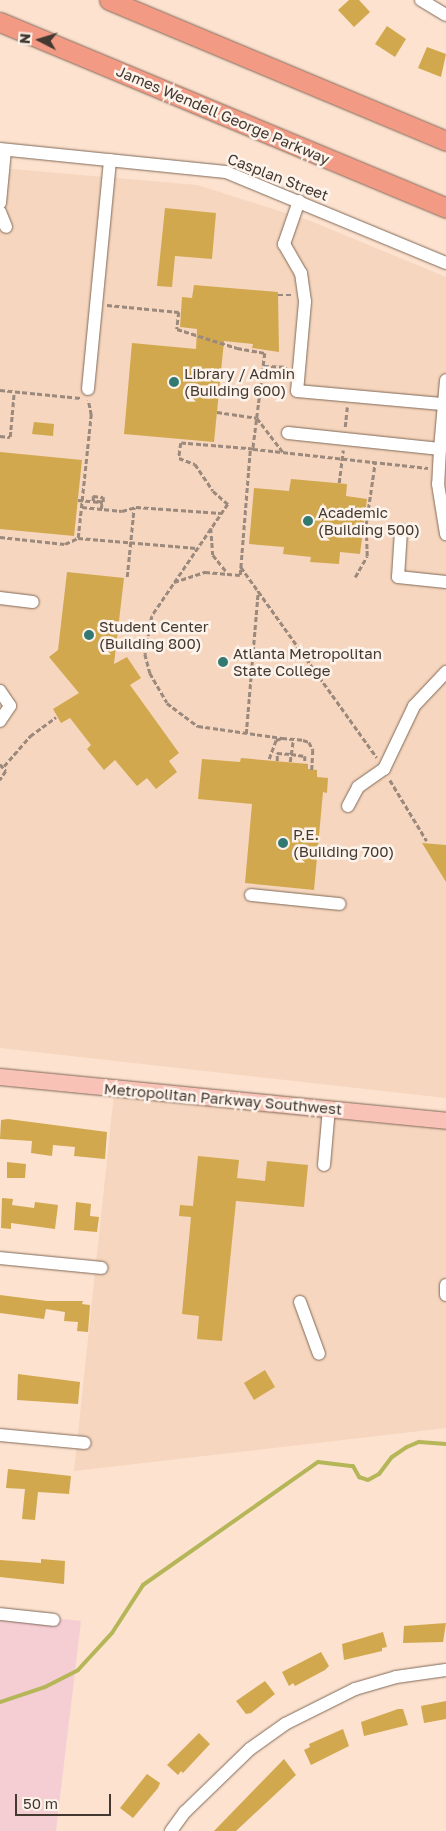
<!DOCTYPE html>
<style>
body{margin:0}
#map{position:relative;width:446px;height:1831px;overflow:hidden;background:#fce2cf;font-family:"Golos Text",sans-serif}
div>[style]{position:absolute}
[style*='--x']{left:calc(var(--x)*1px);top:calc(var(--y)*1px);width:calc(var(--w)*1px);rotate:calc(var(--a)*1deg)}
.built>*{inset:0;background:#f6d6be}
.green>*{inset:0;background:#f5ced4}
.stream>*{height:4px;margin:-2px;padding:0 2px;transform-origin:2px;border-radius:2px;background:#b5b658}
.building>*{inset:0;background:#d1a84e}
.path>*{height:2.5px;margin-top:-1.25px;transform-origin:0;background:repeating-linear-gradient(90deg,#9a897c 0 5px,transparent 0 7.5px)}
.roads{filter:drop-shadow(0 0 1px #806958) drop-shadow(0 0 1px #806958)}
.minor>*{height:12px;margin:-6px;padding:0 6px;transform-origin:6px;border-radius:6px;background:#fff}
.major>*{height:16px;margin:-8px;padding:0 8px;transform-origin:8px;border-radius:8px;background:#f8c2b6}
.highway>*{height:19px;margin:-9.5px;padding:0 9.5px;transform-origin:9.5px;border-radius:9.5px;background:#f39a85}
.path-bridge>*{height:2.5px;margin-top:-1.25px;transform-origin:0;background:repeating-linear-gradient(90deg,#9a897c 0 5px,transparent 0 7.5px)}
.dots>*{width:14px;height:14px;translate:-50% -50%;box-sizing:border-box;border:2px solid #fdf3eb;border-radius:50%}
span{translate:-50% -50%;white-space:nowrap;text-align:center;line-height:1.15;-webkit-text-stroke:5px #fdf3eb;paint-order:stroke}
.street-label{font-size:15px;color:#433931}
.poi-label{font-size:15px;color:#433931}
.left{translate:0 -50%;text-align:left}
.north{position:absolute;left:15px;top:15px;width:50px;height:50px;-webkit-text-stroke:4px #fdf3eb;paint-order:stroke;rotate:275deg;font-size:14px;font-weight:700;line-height:20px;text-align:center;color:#433931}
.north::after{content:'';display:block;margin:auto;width:18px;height:22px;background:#433931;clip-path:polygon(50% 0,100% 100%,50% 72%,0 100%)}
.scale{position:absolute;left:15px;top:1794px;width:96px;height:22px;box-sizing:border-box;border:2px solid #433931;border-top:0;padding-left:6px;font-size:15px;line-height:18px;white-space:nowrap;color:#433931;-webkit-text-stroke:4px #fdf3eb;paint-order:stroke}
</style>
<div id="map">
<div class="built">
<i style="clip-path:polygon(0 168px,197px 185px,308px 220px,446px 277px,446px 1098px,0 1048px)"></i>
<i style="clip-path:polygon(115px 1084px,446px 1122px,446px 1428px,74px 1471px)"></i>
</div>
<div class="green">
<i style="clip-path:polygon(0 1612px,81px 1621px,56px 1831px,0 1831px)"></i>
</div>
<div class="stream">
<i style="--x:0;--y:1702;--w:47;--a:-18.4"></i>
<i style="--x:45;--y:1687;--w:37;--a:-27"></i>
<i style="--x:78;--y:1670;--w:50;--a:-47.4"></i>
<i style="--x:112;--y:1633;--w:57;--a:-57.1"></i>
<i style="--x:143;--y:1585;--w:214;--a:-35.1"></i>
<i style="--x:318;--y:1462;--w:35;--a:7"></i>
<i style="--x:353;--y:1466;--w:13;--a:61"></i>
<i style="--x:359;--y:1477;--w:9;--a:18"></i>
<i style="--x:368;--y:1480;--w:13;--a:-29"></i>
<i style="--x:379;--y:1474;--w:21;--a:-53"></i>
<i style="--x:392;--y:1457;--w:18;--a:-34"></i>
<i style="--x:407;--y:1447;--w:13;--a:-23"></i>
<i style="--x:419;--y:1442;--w:27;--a:4"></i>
</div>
<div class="building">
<i style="clip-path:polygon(349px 0,359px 0,370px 12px,354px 27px,338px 10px)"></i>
<i style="clip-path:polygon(387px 26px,406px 39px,395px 57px,375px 44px)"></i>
<i style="clip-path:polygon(427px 47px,446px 54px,441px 77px,418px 68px)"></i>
<i style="clip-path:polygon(165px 208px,216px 213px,212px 259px,175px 256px,172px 287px,157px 286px)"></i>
<i style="clip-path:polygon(194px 285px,278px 292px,279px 352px,252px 348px,253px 344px,224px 341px,214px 442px,124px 434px,132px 343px,196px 349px,197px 329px,180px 327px,182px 297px,192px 298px)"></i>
<i style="clip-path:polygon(34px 422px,54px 424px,53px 436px,32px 434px)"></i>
<i style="clip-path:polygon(0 452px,82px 460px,74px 536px,0 529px)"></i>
<i style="clip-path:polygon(291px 479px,347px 484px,346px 496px,367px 499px,360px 554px,340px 552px,339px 564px,310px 562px,311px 557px,283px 554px,284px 547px,249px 544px,254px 488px,289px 491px)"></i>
<i style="clip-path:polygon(67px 572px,124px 578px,114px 664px,127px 657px,141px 678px,130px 685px,179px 753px,169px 761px,177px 772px,156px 789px,147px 778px,137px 786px,115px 760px,104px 770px,87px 749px,91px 745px,70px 718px,61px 723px,53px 709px,79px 693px,49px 657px,58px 650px)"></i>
<i style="clip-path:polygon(241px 758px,308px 764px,308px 769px,317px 770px,317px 777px,328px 778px,327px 793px,323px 792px,314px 890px,245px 883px,252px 804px,198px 799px,202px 759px,240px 762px)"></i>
<i style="clip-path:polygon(422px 843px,446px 845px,446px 882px)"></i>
<i style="clip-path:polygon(8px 1119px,107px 1132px,105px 1159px,74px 1156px,75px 1147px,53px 1145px,52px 1156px,31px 1153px,32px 1141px,0 1139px,1px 1120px)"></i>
<i style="clip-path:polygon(198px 1156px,239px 1160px,237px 1178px,265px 1181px,267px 1161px,308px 1165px,304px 1207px,236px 1201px,222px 1341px,197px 1339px,199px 1316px,182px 1314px,191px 1217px,179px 1216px,180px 1205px,193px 1206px)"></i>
<i style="clip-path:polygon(7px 1162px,26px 1164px,25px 1178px,7px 1178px)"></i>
<i style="clip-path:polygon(2px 1198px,13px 1199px,12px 1205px,34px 1208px,35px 1202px,58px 1205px,55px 1229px,11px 1223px,11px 1229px,1px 1228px)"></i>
<i style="clip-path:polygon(76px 1202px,91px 1204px,90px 1216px,99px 1217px,97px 1232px,74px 1230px)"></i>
<i style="clip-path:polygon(0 1295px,47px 1301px,83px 1301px,82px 1304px,90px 1305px,88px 1332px,77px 1331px,78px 1322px,64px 1321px,65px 1312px,46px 1309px,44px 1319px,0 1313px)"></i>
<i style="clip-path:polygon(265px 1370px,275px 1387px,254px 1400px,244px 1383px)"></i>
<i style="clip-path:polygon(18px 1374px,80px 1382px,78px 1404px,17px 1400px)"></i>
<i style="clip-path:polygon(8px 1469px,71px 1476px,69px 1494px,38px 1492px,35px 1520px,22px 1519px,25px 1489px,6px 1488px)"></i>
<i style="clip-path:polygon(41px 1559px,65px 1561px,64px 1584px,0 1577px,0 1560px,41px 1563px)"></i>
<i style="clip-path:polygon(446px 1623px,443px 1642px,403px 1643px,404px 1626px)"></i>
<i style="clip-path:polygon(383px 1632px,387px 1647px,382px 1648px,382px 1651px,344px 1660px,342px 1644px)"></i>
<i style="clip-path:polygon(321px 1652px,329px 1666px,325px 1670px,295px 1686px,293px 1683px,289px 1686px,282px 1672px)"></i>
<i style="clip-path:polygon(265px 1681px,275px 1694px,251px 1713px,246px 1714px,236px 1701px)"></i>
<i style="clip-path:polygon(446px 1701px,446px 1719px,424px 1723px,421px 1706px)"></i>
<i style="clip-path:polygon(398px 1709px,403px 1709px,408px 1725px,364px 1736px,361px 1722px)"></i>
<i style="clip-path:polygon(343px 1729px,349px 1746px,311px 1765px,304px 1750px,310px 1747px,309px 1744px)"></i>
<i style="clip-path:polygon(199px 1733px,210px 1744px,183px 1773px,181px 1771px,178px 1775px,167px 1765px)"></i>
<i style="clip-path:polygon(284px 1759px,296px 1775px,236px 1831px,214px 1831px)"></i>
<i style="clip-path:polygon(147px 1774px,160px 1783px,158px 1788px,133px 1818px,120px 1808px)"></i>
</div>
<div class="path">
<i style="--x:278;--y:295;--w:15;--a:0"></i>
<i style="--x:107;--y:305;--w:72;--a:5.6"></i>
<i style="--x:179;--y:312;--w:17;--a:97"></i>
<i style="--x:177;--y:329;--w:63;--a:17.6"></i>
<i style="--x:237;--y:348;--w:28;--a:10"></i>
<i style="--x:265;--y:353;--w:97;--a:97.1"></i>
<i style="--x:253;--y:449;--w:72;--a:-175.2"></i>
<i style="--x:181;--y:443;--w:15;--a:98"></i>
<i style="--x:179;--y:458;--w:17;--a:21"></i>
<i style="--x:195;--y:464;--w:32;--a:56"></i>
<i style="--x:213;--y:491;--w:20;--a:41"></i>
<i style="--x:228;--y:504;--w:135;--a:124.2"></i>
<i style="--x:152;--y:616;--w:39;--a:100"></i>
<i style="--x:145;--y:654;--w:20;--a:75"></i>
<i style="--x:150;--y:673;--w:34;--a:60"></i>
<i style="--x:167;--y:703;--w:39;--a:37"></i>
<i style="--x:198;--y:726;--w:85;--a:8.1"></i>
<i style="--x:264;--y:366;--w:23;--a:2"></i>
<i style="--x:0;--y:390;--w:81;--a:5.6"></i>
<i style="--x:217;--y:412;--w:40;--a:8.5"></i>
<i style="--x:257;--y:418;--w:43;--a:52.6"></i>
<i style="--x:345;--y:427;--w:20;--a:-84"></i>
<i style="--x:0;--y:436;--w:10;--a:6"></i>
<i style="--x:10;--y:437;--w:45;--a:-84.9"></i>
<i style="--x:253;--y:449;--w:176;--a:6.2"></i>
<i style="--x:339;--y:483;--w:33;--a:-83"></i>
<i style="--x:82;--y:507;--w:40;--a:5.7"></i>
<i style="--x:122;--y:511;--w:15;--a:-16"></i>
<i style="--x:136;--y:507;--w:85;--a:4"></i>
<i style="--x:101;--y:509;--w:7;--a:-82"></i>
<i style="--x:102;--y:502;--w:9;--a:-174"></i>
<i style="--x:93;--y:501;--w:5;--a:-90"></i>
<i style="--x:93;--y:496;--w:10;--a:6"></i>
<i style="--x:211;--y:528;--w:27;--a:86"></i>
<i style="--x:213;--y:555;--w:22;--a:51"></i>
<i style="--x:0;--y:537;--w:65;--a:6.1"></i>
<i style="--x:65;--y:544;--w:14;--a:-25"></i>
<i style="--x:78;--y:538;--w:119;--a:4.8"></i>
<i style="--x:78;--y:538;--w:124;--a:-84"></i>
<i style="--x:91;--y:415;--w:15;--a:-101"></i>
<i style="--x:241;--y:567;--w:234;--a:54.5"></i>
<i style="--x:127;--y:577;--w:70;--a:-84.3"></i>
<i style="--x:355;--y:577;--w:24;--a:-60"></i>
<i style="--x:367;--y:556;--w:32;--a:-92"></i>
<i style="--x:366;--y:524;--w:63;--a:-81.7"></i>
<i style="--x:174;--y:582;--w:33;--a:-18"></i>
<i style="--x:205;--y:572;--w:35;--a:5"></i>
<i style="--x:240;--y:575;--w:125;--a:-85.4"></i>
<i style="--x:246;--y:734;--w:144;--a:-85.2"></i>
<i style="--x:269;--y:759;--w:20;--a:-70"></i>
<i style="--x:276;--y:740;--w:6;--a:-18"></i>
<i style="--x:282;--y:738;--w:21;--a:5"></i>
<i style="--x:303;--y:740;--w:6;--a:18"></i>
<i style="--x:309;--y:742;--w:9;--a:63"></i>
<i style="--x:313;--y:750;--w:20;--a:93"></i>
<i style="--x:277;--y:761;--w:8;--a:-90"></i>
<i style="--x:277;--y:753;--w:14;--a:4"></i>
<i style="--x:291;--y:754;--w:14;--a:8"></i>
<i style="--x:305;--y:756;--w:8;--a:90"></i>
<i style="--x:290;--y:762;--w:22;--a:-82"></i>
<i style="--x:0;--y:764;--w:9;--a:49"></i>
<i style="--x:6;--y:771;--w:11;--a:124"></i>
<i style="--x:4;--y:766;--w:40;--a:-49"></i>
<i style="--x:30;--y:736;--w:32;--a:-36"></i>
<i style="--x:390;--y:780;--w:71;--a:58.8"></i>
</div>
<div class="roads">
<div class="minor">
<i style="--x:421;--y:0;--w:29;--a:31"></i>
<i style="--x:0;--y:149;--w:227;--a:5.8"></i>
<i style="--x:226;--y:172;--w:238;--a:22.5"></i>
<i style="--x:299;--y:201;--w:46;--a:109.2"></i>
<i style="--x:284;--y:244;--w:34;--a:60"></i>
<i style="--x:301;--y:273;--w:29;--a:82"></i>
<i style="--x:305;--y:302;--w:89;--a:95.1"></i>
<i style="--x:297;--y:391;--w:148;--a:5.1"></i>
<i style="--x:0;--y:203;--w:53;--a:-84.6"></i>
<i style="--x:0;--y:212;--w:16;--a:68"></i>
<i style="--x:88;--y:389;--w:230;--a:-84.5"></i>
<i style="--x:288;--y:433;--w:153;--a:6"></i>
<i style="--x:440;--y:449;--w:69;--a:-85"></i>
<i style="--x:440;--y:449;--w:35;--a:93"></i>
<i style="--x:438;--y:484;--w:51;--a:80.9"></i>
<i style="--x:401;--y:531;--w:46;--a:93.7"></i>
<i style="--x:398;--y:577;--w:48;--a:5.9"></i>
<i style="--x:0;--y:598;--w:33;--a:7"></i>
<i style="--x:0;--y:691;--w:18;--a:56"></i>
<i style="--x:10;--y:706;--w:18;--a:124"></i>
<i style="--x:348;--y:806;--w:21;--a:-62"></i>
<i style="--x:358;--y:787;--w:32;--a:-35"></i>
<i style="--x:384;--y:769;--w:70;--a:-64.5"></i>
<i style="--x:414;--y:706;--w:47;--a:-46.7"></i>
<i style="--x:251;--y:895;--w:89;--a:5.8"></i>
<i style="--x:324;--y:1165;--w:57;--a:-85"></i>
<i style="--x:0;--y:1258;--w:102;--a:5.6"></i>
<i style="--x:446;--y:1295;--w:10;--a:-90"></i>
<i style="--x:300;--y:1302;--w:55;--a:69.9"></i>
<i style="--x:0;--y:1435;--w:85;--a:5.4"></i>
<i style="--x:0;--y:1614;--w:54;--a:6.3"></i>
<i style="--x:171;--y:1831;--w:24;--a:-54"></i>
<i style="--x:185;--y:1812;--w:91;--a:-44.1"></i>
<i style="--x:250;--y:1749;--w:43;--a:-35.5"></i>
<i style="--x:285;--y:1724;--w:78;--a:-26.6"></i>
<i style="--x:355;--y:1689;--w:43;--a:-16.3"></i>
<i style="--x:396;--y:1677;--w:50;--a:-8"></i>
</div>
<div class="major">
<i style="--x:0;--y:1077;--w:448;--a:5.6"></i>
</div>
<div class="highway">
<i style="--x:109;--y:0;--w:365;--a:22.7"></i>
<i style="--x:0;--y:22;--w:483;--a:22.6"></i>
</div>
</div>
<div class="path-bridge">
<i style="--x:78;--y:500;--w:25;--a:5"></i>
<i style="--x:103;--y:502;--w:5;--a:-90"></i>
</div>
<div class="dots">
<i style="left:174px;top:382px;background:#327972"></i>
<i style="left:308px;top:521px;background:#327972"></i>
<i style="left:89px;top:635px;background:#327972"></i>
<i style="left:223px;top:662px;background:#327972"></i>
<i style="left:283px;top:843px;background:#327972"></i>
</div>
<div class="street-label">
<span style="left:223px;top:115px;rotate:23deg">James Wendell George Parkway</span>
<span style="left:278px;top:177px;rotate:21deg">Casplan Street</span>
<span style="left:223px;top:1099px;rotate:5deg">Metropolitan Parkway Southwest</span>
</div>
<div class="poi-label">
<span class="left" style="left:184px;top:382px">Library / Admin<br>(Building 600)</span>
<span class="left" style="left:318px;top:521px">Academic<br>(Building 500)</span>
<span class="left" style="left:99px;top:635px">Student Center<br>(Building 800)</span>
<span class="left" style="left:233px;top:662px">Atlanta Metropolitan<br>State College</span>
<span class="left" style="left:293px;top:843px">P.E.<br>(Building 700)</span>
</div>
<div class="north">N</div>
<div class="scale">50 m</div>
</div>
